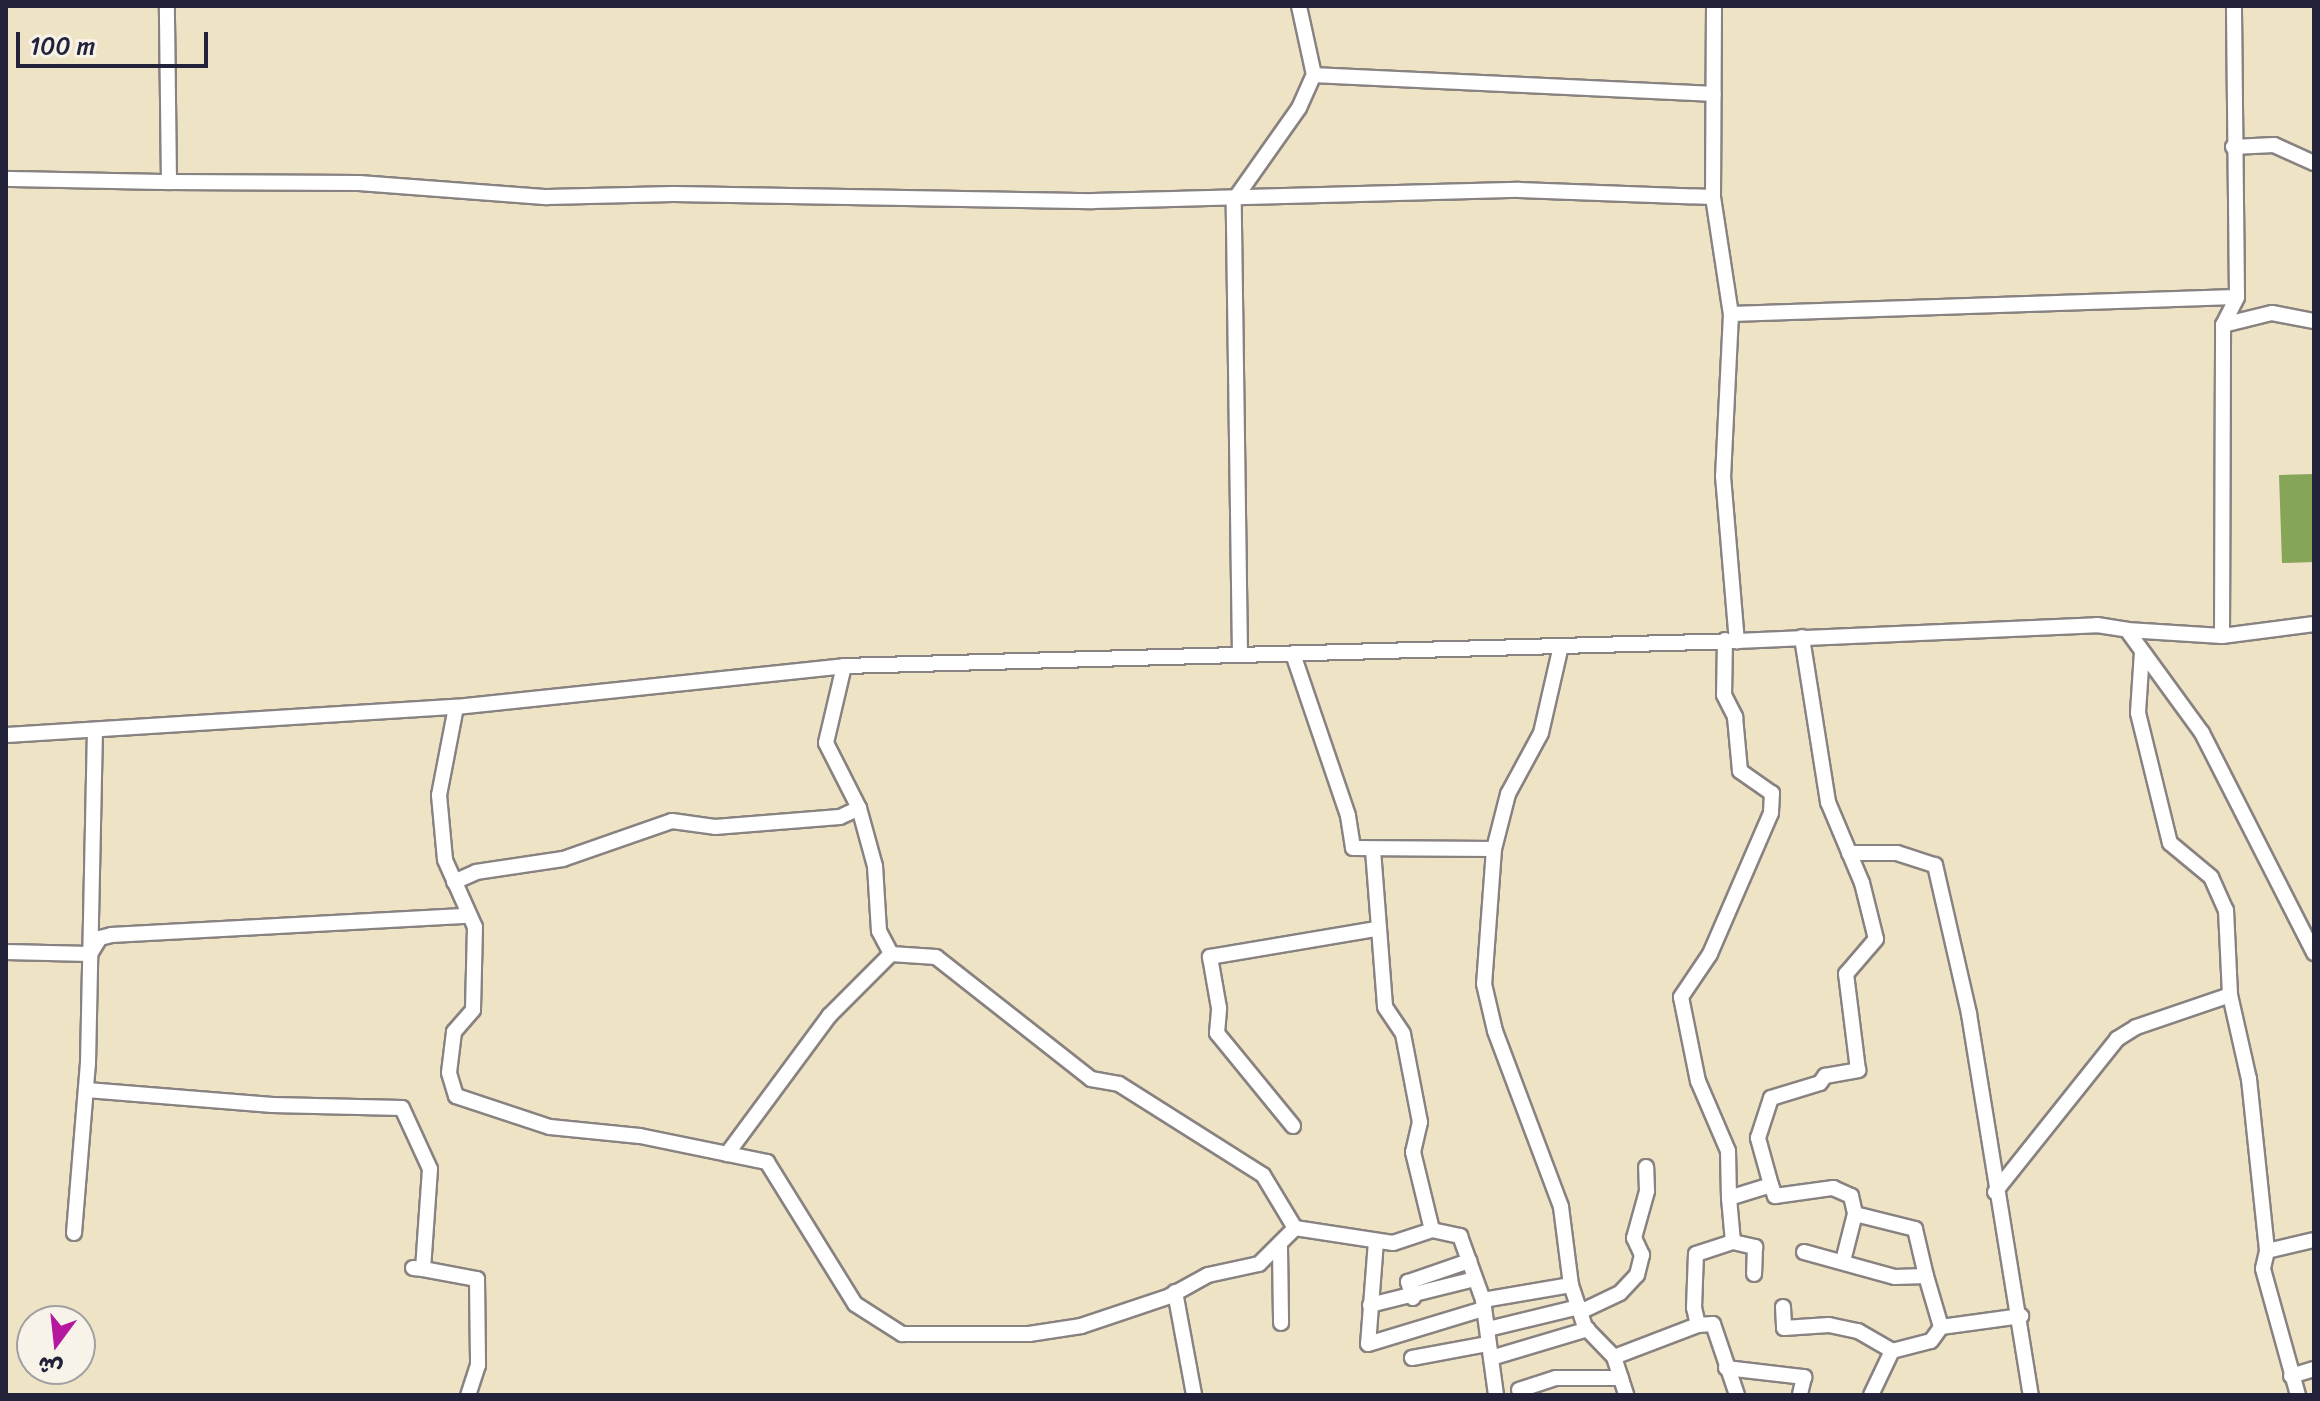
<!DOCTYPE html>
<html>
<head>
<meta charset="utf-8">
<style>
  body { margin:0 }
  #map { position:relative; width:2320px; height:1401px; overflow:hidden; background:#efe3c6; font-family:Sriracha,"Playpen Sans Arabic",sans-serif }
  div>[style] { position:absolute }
  .forest>* { inset:0; background:#86a559 }
  .roads { filter:drop-shadow(2px 0 #888280) drop-shadow(-2px 0 #888280) drop-shadow(0 2px #888280) drop-shadow(0 -2px #888280) }
  .minor>* { height:14px; margin:-7px; padding:0 7px; transform-origin:7px; border-radius:7px; background:#fff }
  span { translate:-50% -50%; white-space:nowrap; text-align:center; line-height:1.15; -webkit-text-stroke:7px #f7f3e8; paint-order:stroke }
  .frame { position:absolute; inset:0; border:8px solid #22223b; pointer-events:none }
  .north { position:absolute; left:16px; top:1305px; width:80px; height:80px; box-sizing:border-box; background:#f7f3e8; border:2px solid #a29fa3; border-radius:50%; rotate:195deg; font-size:22px; font-weight:700; line-height:32px; text-align:center; color:#22223b }
  .north::after { content:''; display:block; margin:auto; width:28px; height:36px; background:#b5179e; clip-path:polygon(50% 0,100% 100%,50% 72%,0 100%) }
  .scale { position:absolute; left:16px; top:32px; width:192px; height:36px; box-sizing:border-box; border:4px solid #22223b; border-top:0; padding-left:10px; font-size:24px; line-height:28px; white-space:nowrap; color:#22223b; -webkit-text-stroke:6px #f7f3e8; paint-order:stroke }
</style>
</head>
<body>
<div id="map">
  <div class="forest">
    <i style="clip-path:polygon(2314px 474px,2314px 562px,2282px 563px,2279px 475px)"></i>
  </div>
  <div class="roads">
    <div class="minor">
      <i style="left:1714px;top:6px;width:191px;rotate:90.3deg"></i>
      <i style="left:1713px;top:197px;width:118px;rotate:81.3deg"></i>
      <i style="left:1731px;top:314px;width:162px;rotate:92.8deg"></i>
      <i style="left:1723px;top:476px;width:166px;rotate:85.2deg"></i>
      <i style="left:1314px;top:75px;width:400px;rotate:2.7deg"></i>
      <i style="left:2233px;top:147px;width:41px;rotate:-2.8deg"></i>
      <i style="left:2274px;top:145px;width:44px;rotate:24.2deg"></i>
      <i style="left:6px;top:179px;width:163px;rotate:1.1deg"></i>
      <i style="left:169px;top:182px;width:176px;rotate:-90.7deg"></i>
      <i style="left:169px;top:182px;width:190px;rotate:0.3deg"></i>
      <i style="left:359px;top:183px;width:189px;rotate:4.3deg"></i>
      <i style="left:547px;top:197px;width:127px;rotate:-1.4deg"></i>
      <i style="left:674px;top:194px;width:419px;rotate:1deg"></i>
      <i style="left:1093px;top:201px;width:426px;rotate:-1.5deg"></i>
      <i style="left:1519px;top:190px;width:194px;rotate:2.1deg"></i>
      <i style="left:1731px;top:314px;width:506px;rotate:-1.92deg"></i>
      <i style="left:2223px;top:325px;width:50px;rotate:-13.8deg"></i>
      <i style="left:2272px;top:313px;width:43px;rotate:10.8deg"></i>
      <i style="left:2127px;top:630px;width:95px;rotate:3.6deg"></i>
      <i style="left:2222px;top:636px;width:93px;rotate:-7.4deg"></i>
      <i style="left:2222px;top:636px;width:311px;rotate:-89.8deg"></i>
      <i style="left:2223px;top:325px;width:31px;rotate:-63deg"></i>
      <i style="left:2237px;top:297px;width:291px;rotate:-90.6deg"></i>
      <i style="left:1725px;top:640px;width:55px;rotate:91deg"></i>
      <i style="left:1724px;top:695px;width:25px;rotate:63deg"></i>
      <i style="left:1735px;top:717px;width:54px;rotate:84.7deg"></i>
      <i style="left:1740px;top:771px;width:39px;rotate:35deg"></i>
      <i style="left:1772px;top:793px;width:20px;rotate:93deg"></i>
      <i style="left:1771px;top:813px;width:154px;rotate:113.4deg"></i>
      <i style="left:1710px;top:954px;width:52px;rotate:124deg"></i>
      <i style="left:1681px;top:997px;width:86px;rotate:78.6deg"></i>
      <i style="left:1698px;top:1081px;width:76px;rotate:66.8deg"></i>
      <i style="left:1728px;top:1151px;width:47px;rotate:88.8deg"></i>
      <i style="left:2142px;top:652px;width:61px;rotate:93.8deg"></i>
      <i style="left:2138px;top:713px;width:134px;rotate:76.2deg"></i>
      <i style="left:2170px;top:843px;width:53px;rotate:39.7deg"></i>
      <i style="left:2211px;top:877px;width:36px;rotate:66deg"></i>
      <i style="left:2226px;top:910px;width:85px;rotate:87.3deg"></i>
      <i style="left:2230px;top:995px;width:86px;rotate:77.3deg"></i>
      <i style="left:2249px;top:1079px;width:173px;rotate:84deg"></i>
      <i style="left:2267px;top:1251px;width:18px;rotate:103deg"></i>
      <i style="left:2263px;top:1269px;width:131px;rotate:74.5deg"></i>
      <i style="left:1293px;top:654px;width:171px;rotate:71.2deg"></i>
      <i style="left:1348px;top:816px;width:32px;rotate:81deg"></i>
      <i style="left:1353px;top:848px;width:141px;rotate:0.4deg"></i>
      <i style="left:1494px;top:849px;width:57px;rotate:-75.7deg"></i>
      <i style="left:1508px;top:794px;width:69px;rotate:-61.6deg"></i>
      <i style="left:1541px;top:733px;width:89px;rotate:-77.1deg"></i>
      <i style="left:1240px;top:655px;width:455px;rotate:-90.8deg"></i>
      <i style="left:1234px;top:200px;width:113px;rotate:-54.8deg"></i>
      <i style="left:1299px;top:108px;width:36px;rotate:-66deg"></i>
      <i style="left:1314px;top:75px;width:71px;rotate:-102.3deg"></i>
      <i style="left:844px;top:666px;width:79px;rotate:103.2deg"></i>
      <i style="left:826px;top:743px;width:73px;rotate:63.1deg"></i>
      <i style="left:859px;top:808px;width:60px;rotate:74.6deg"></i>
      <i style="left:875px;top:866px;width:65px;rotate:86.5deg"></i>
      <i style="left:879px;top:931px;width:26px;rotate:62deg"></i>
      <i style="left:456px;top:707px;width:90px;rotate:100.9deg"></i>
      <i style="left:439px;top:795px;width:65px;rotate:84.7deg"></i>
      <i style="left:445px;top:860px;width:73px;rotate:65.9deg"></i>
      <i style="left:475px;top:927px;width:83px;rotate:91.4deg"></i>
      <i style="left:473px;top:1010px;width:29px;rotate:131deg"></i>
      <i style="left:454px;top:1032px;width:41px;rotate:97deg"></i>
      <i style="left:449px;top:1073px;width:24px;rotate:73deg"></i>
      <i style="left:456px;top:1096px;width:99px;rotate:18.3deg"></i>
      <i style="left:550px;top:1127px;width:90px;rotate:5.7deg"></i>
      <i style="left:640px;top:1136px;width:130px;rotate:11.6deg"></i>
      <i style="left:767px;top:1162px;width:167px;rotate:58.2deg"></i>
      <i style="left:855px;top:1304px;width:56px;rotate:32.6deg"></i>
      <i style="left:902px;top:1334px;width:127px"></i>
      <i style="left:1029px;top:1334px;width:53px;rotate:-8.7deg"></i>
      <i style="left:1081px;top:1326px;width:94px;rotate:-18.6deg"></i>
      <i style="left:1170px;top:1296px;width:43px;rotate:-28.9deg"></i>
      <i style="left:1208px;top:1275px;width:52px;rotate:-12.2deg"></i>
      <i style="left:1259px;top:1264px;width:51px;rotate:-45deg"></i>
      <i style="left:1295px;top:1228px;width:99px;rotate:8.7deg"></i>
      <i style="left:1393px;top:1243px;width:41px;rotate:-18.4deg"></i>
      <i style="left:6px;top:735px;width:451px;rotate:-3.6deg"></i>
      <i style="left:456px;top:707px;width:390px;rotate:-6deg"></i>
      <i style="left:844px;top:666px;width:893px;rotate:-1.6deg"></i>
      <i style="left:1737px;top:641px;width:360px;rotate:-2.5deg"></i>
      <i style="left:2097px;top:625px;width:30px;rotate:9deg"></i>
      <i style="left:2127px;top:630px;width:127px;rotate:53.9deg"></i>
      <i style="left:2202px;top:733px;width:247px;rotate:63deg"></i>
      <i style="left:1494px;top:849px;width:135px;rotate:94.2deg"></i>
      <i style="left:1484px;top:984px;width:48px;rotate:76.8deg"></i>
      <i style="left:1495px;top:1031px;width:188px;rotate:69.4deg"></i>
      <i style="left:1561px;top:1207px;width:79px;rotate:82.7deg"></i>
      <i style="left:1571px;top:1285px;width:44px;rotate:71.6deg"></i>
      <i style="left:1585px;top:1327px;width:42px;rotate:46deg"></i>
      <i style="left:1614px;top:1357px;width:40px;rotate:72deg"></i>
      <i style="left:1373px;top:850px;width:157px;rotate:85.6deg"></i>
      <i style="left:1385px;top:1007px;width:32px;rotate:56deg"></i>
      <i style="left:1403px;top:1034px;width:90px;rotate:79.1deg"></i>
      <i style="left:1420px;top:1122px;width:31px;rotate:103deg"></i>
      <i style="left:1413px;top:1152px;width:80px;rotate:76.3deg"></i>
      <i style="left:1432px;top:1230px;width:29px;rotate:12deg"></i>
      <i style="left:1460px;top:1236px;width:68px;rotate:70.2deg"></i>
      <i style="left:1483px;top:1300px;width:96px;rotate:82.2deg"></i>
      <i style="left:1849px;top:853px;width:48px"></i>
      <i style="left:1897px;top:853px;width:40px;rotate:18deg"></i>
      <i style="left:1935px;top:865px;width:153px;rotate:77.1deg"></i>
      <i style="left:1969px;top:1014px;width:386px;rotate:80.8deg"></i>
      <i style="left:454px;top:882px;width:24px;rotate:-24deg"></i>
      <i style="left:476px;top:872px;width:88px;rotate:-8.5deg"></i>
      <i style="left:563px;top:859px;width:115px;rotate:-19.2deg"></i>
      <i style="left:672px;top:821px;width:43px;rotate:7.9deg"></i>
      <i style="left:715px;top:827px;width:125px;rotate:-4.6deg"></i>
      <i style="left:840px;top:817px;width:21px;rotate:-25deg"></i>
      <i style="left:6px;top:952px;width:84px;rotate:1.4deg"></i>
      <i style="left:90px;top:954px;width:19px;rotate:-58deg"></i>
      <i style="left:100px;top:938px;width:11px;rotate:-15deg"></i>
      <i style="left:111px;top:935px;width:357px;rotate:-3.1deg"></i>
      <i style="left:87px;top:1090px;width:186px;rotate:4.6deg"></i>
      <i style="left:272px;top:1105px;width:130px;rotate:1.3deg"></i>
      <i style="left:402px;top:1108px;width:67px;rotate:65.3deg"></i>
      <i style="left:430px;top:1169px;width:100px;rotate:94deg"></i>
      <i style="left:423px;top:1269px;width:10px;rotate:-174deg"></i>
      <i style="left:1293px;top:1126px;width:120px;rotate:-129.3deg"></i>
      <i style="left:1217px;top:1033px;width:25px;rotate:-85deg"></i>
      <i style="left:1219px;top:1008px;width:52px;rotate:-100deg"></i>
      <i style="left:1210px;top:957px;width:168px;rotate:-9.6deg"></i>
      <i style="left:727px;top:1154px;width:172px;rotate:-53.5deg"></i>
      <i style="left:829px;top:1016px;width:88px;rotate:-45deg"></i>
      <i style="left:891px;top:954px;width:45px;rotate:3.8deg"></i>
      <i style="left:936px;top:957px;width:197px;rotate:38.2deg"></i>
      <i style="left:1091px;top:1079px;width:28px;rotate:10deg"></i>
      <i style="left:1119px;top:1084px;width:170px;rotate:32.3deg"></i>
      <i style="left:1263px;top:1175px;width:62px;rotate:58.9deg"></i>
      <i style="left:1771px;top:1185px;width:12px;rotate:70deg"></i>
      <i style="left:1775px;top:1196px;width:59px;rotate:-7.9deg"></i>
      <i style="left:1833px;top:1188px;width:20px;rotate:24deg"></i>
      <i style="left:1851px;top:1196px;width:18px;rotate:77deg"></i>
      <i style="left:1995px;top:1192px;width:196px;rotate:-51.4deg"></i>
      <i style="left:2117px;top:1039px;width:22px;rotate:-32deg"></i>
      <i style="left:2136px;top:1027px;width:99px;rotate:-18.8deg"></i>
      <i style="left:74px;top:1233px;width:171px;rotate:-85.3deg"></i>
      <i style="left:88px;top:1063px;width:331px;rotate:-88.8deg"></i>
      <i style="left:1376px;top:1241px;width:103px;rotate:94.4deg"></i>
      <i style="left:1368px;top:1344px;width:120px;rotate:-16.9deg"></i>
      <i style="left:1733px;top:1242px;width:23px;rotate:13deg"></i>
      <i style="left:1755px;top:1247px;width:27px;rotate:92deg"></i>
      <i style="left:1280px;top:1247px;width:76px;rotate:89.2deg"></i>
      <i style="left:2267px;top:1251px;width:48px;rotate:-13.2deg"></i>
      <i style="left:1804px;top:1252px;width:94px;rotate:15.4deg"></i>
      <i style="left:1895px;top:1277px;width:31px;rotate:-2deg"></i>
      <i style="left:1926px;top:1276px;width:53px;rotate:73.6deg"></i>
      <i style="left:1941px;top:1327px;width:81px;rotate:-7.8deg"></i>
      <i style="left:1843px;top:1261px;width:49px;rotate:-75.7deg"></i>
      <i style="left:1855px;top:1214px;width:62px;rotate:14deg"></i>
      <i style="left:1915px;top:1229px;width:48px;rotate:76.8deg"></i>
      <i style="left:423px;top:1269px;width:55px;rotate:10.5deg"></i>
      <i style="left:477px;top:1279px;width:86px;rotate:89.3deg"></i>
      <i style="left:478px;top:1365px;width:32px;rotate:108deg"></i>
      <i style="left:1175px;top:1292px;width:105px;rotate:79.5deg"></i>
      <i style="left:1413px;top:1298px;width:17px;rotate:-107deg"></i>
      <i style="left:1408px;top:1282px;width:65px;rotate:-19deg"></i>
      <i style="left:1483px;top:1300px;width:89px;rotate:-9.7deg"></i>
      <i style="left:1370px;top:1305px;width:108px;rotate:-13.9deg"></i>
      <i style="left:1783px;top:1307px;width:21px;rotate:87deg"></i>
      <i style="left:1784px;top:1328px;width:45px;rotate:-3.8deg"></i>
      <i style="left:1829px;top:1325px;width:30px;rotate:12deg"></i>
      <i style="left:1858px;top:1331px;width:39px;rotate:30deg"></i>
      <i style="left:1892px;top:1351px;width:40px;rotate:-14.4deg"></i>
      <i style="left:1931px;top:1341px;width:17px;rotate:-54deg"></i>
      <i style="left:1580px;top:1312px;width:44px;rotate:-25.4deg"></i>
      <i style="left:1620px;top:1293px;width:25px;rotate:-47deg"></i>
      <i style="left:1637px;top:1275px;width:21px;rotate:-76deg"></i>
      <i style="left:1642px;top:1255px;width:19px;rotate:-115deg"></i>
      <i style="left:1634px;top:1238px;width:49px;rotate:-74.5deg"></i>
      <i style="left:1647px;top:1191px;width:24px;rotate:-92deg"></i>
      <i style="left:1698px;top:1325px;width:15px;rotate:-4deg"></i>
      <i style="left:1713px;top:1324px;width:75px;rotate:71.3deg"></i>
      <i style="left:1488px;top:1329px;width:94px;rotate:-13.6deg"></i>
      <i style="left:1614px;top:1357px;width:90px;rotate:-20.9deg"></i>
      <i style="left:1698px;top:1325px;width:17px;rotate:-103deg"></i>
      <i style="left:1694px;top:1308px;width:54px;rotate:-87.9deg"></i>
      <i style="left:1696px;top:1254px;width:39px;rotate:-18deg"></i>
      <i style="left:1733px;top:1242px;width:44px;rotate:-95.2deg"></i>
      <i style="left:1729px;top:1198px;width:44px;rotate:-17.2deg"></i>
      <i style="left:1771px;top:1185px;width:49px;rotate:-105.5deg"></i>
      <i style="left:1758px;top:1138px;width:42px;rotate:-72deg"></i>
      <i style="left:1771px;top:1098px;width:51px;rotate:-17deg"></i>
      <i style="left:1820px;top:1083px;width:9px;rotate:-54deg"></i>
      <i style="left:1825px;top:1076px;width:34px;rotate:-10deg"></i>
      <i style="left:1858px;top:1070px;width:97px;rotate:-97.1deg"></i>
      <i style="left:1846px;top:974px;width:46px;rotate:-49.4deg"></i>
      <i style="left:1876px;top:939px;width:58px;rotate:-104deg"></i>
      <i style="left:1862px;top:883px;width:88px;rotate:-112.8deg"></i>
      <i style="left:1828px;top:802px;width:167px;rotate:-99deg"></i>
      <i style="left:1412px;top:1358px;width:76px;rotate:-10.6deg"></i>
      <i style="left:1491px;top:1358px;width:101px;rotate:-16.6deg"></i>
      <i style="left:1726px;top:1368px;width:79px;rotate:6.6deg"></i>
      <i style="left:1804px;top:1377px;width:18px;rotate:103deg"></i>
      <i style="left:2291px;top:1376px;width:24px;rotate:-17deg"></i>
      <i style="left:1519px;top:1390px;width:39px;rotate:-18deg"></i>
      <i style="left:1556px;top:1378px;width:65px"></i>
      <i style="left:1871px;top:1395px;width:49px;rotate:-64.5deg"></i>
    </div>
  </div>
  <div class="frame"></div>
  <div class="north">ش</div>
  <div class="scale">100 m</div>
</div>
</body>
</html>
